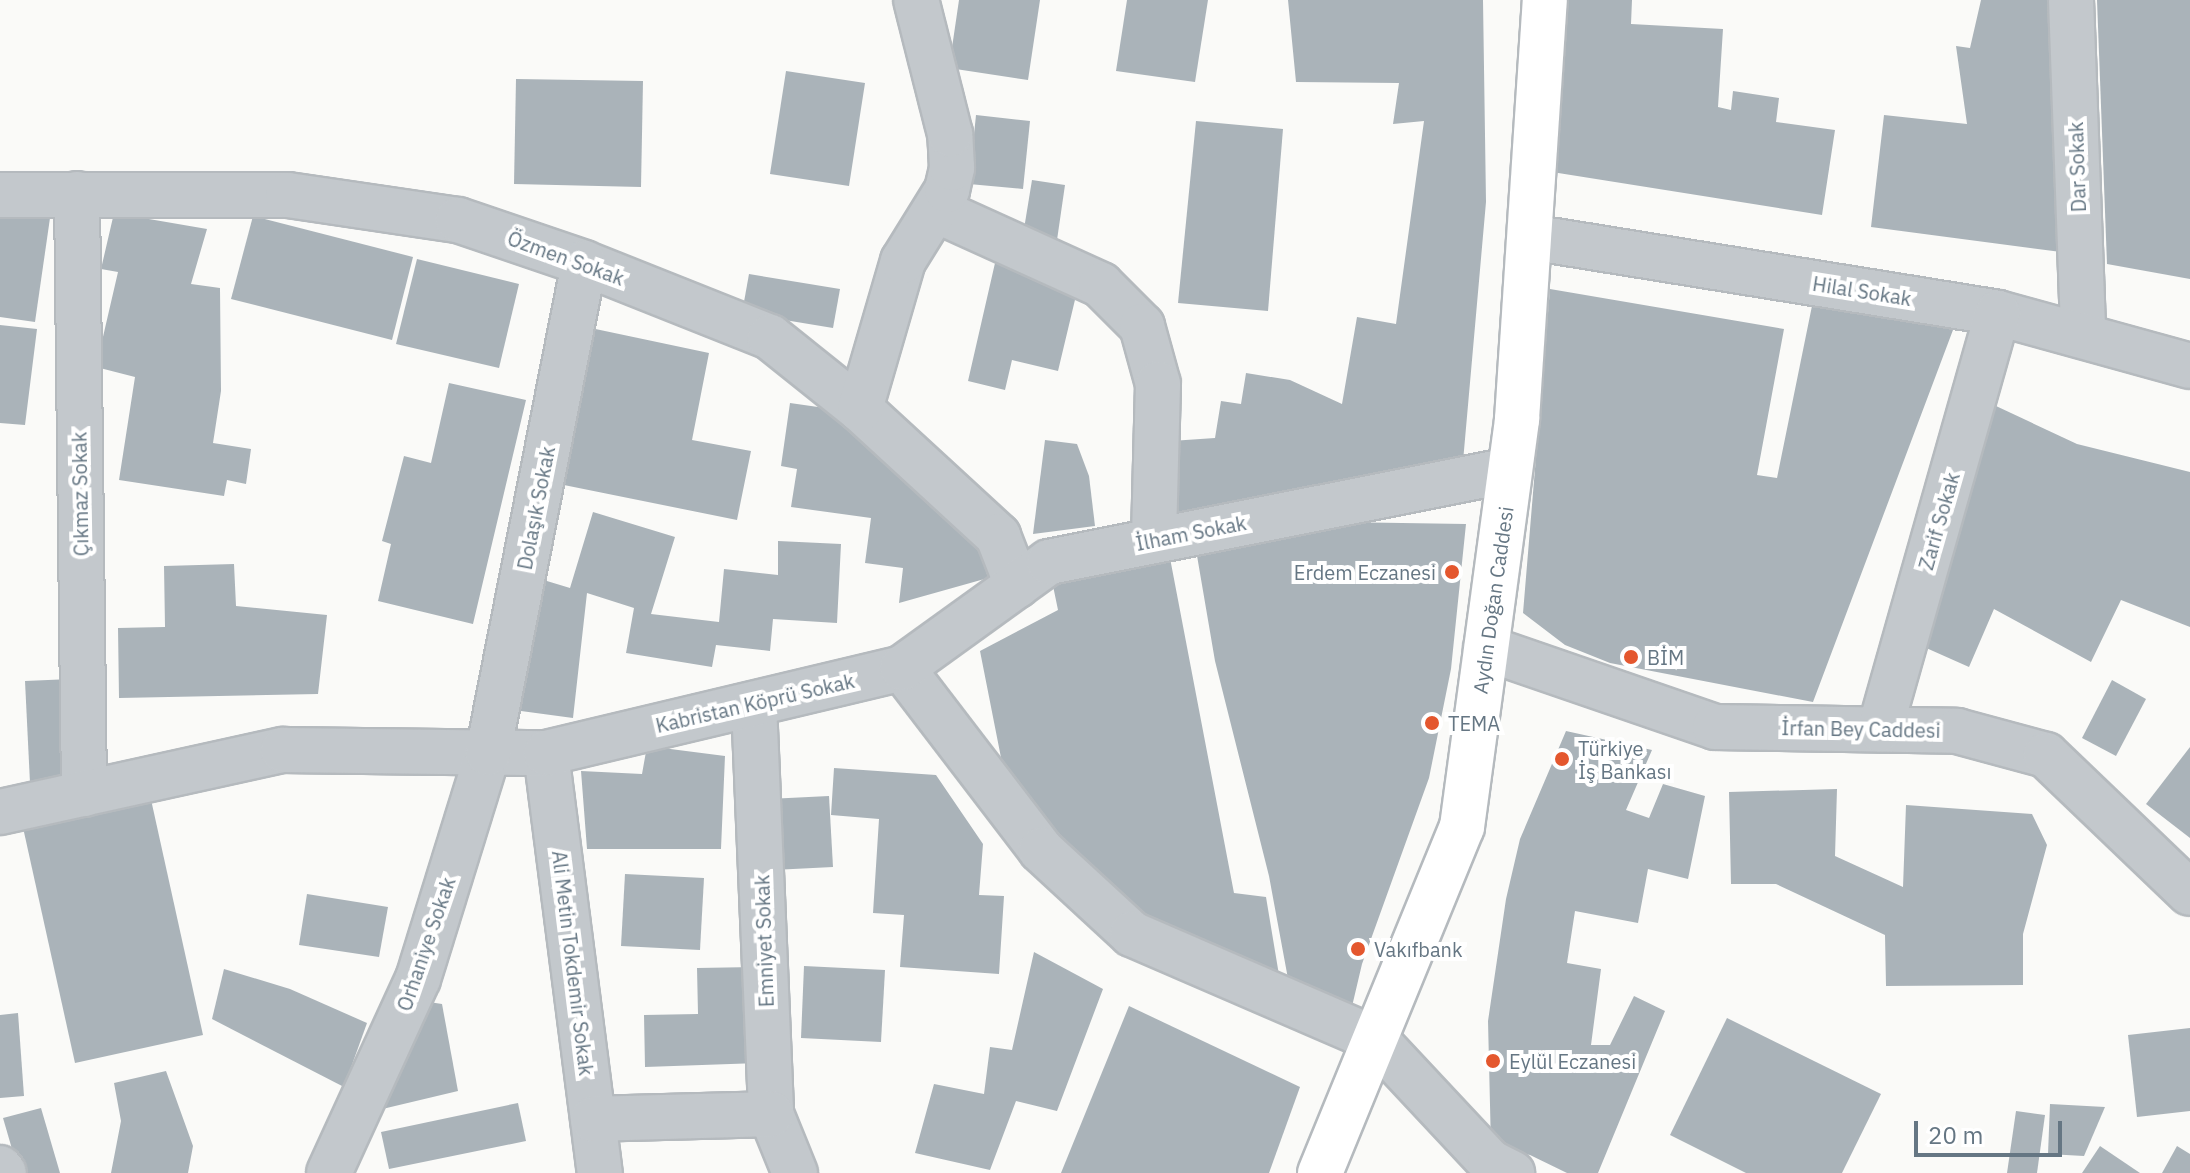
<!DOCTYPE html>
<html>
<head>
<meta charset="utf-8">
<style>
  body { margin:0 }
  #map { position:relative; width:2190px; height:1173px; overflow:hidden; background:#fafaf8; font-family:"IBM Plex Sans",sans-serif }
  div>[style] { position:absolute }
  .building>* { inset:0; background:#aab3b9 }
  .roads { filter:drop-shadow(2px 0 #b5babe) drop-shadow(-2px 0 #b5babe) drop-shadow(0 2px #b5babe) drop-shadow(0 -2px #b5babe) }
  .minor>* { height:44px; margin:-22px; padding:0 22px; transform-origin:22px; border-radius:22px; background:#c3c8cc }
  .major>* { height:44px; margin:-22px; padding:0 22px; transform-origin:22px; border-radius:22px; background:#fff }
  .dots>* { width:22px; height:22px; translate:-50% -50%; box-sizing:border-box; border:4px solid #fff; border-radius:50% }
  span { translate:-50% -50%; white-space:nowrap; text-align:center; line-height:1.15; -webkit-text-stroke:8px #fff; paint-order:stroke }
  .street-label { font-size:20px; color:#657683 }
  .poi-label { font-size:20px; color:#657683 }
  .right { translate:-100% -50%; text-align:right }
  .left { translate:0 -50%; text-align:left }
  .scale { position:absolute; left:1914px; top:1121px; width:148px; height:36px; box-sizing:border-box; border:4px solid #657683; border-top:0; padding-left:10px; font-size:24px; line-height:28px; white-space:nowrap; color:#657683; -webkit-text-stroke:6px #fff; paint-order:stroke }
</style>
</head>
<body>
<div id="map">
  <div class="building">
    <i style="clip-path:polygon(959px 0,1040px 0,1028px 80px,949px 68px)"></i>
    <i style="clip-path:polygon(1127px 0,1208px 0,1195px 82px,1116px 71px)"></i>
    <i style="clip-path:polygon(1288px 0,1483px 0,1486px 202px,1462px 473px,1169px 517px,1171px 441px,1215px 438px,1221px 401px,1241px 404px,1246px 373px,1290px 380px,1342px 404px,1357px 317px,1396px 324px,1424px 121px,1393px 124px,1399px 83px,1296px 82px)"></i>
    <i style="clip-path:polygon(1564px 0,1632px 0,1631px 24px,1723px 29px,1718px 107px,1731px 110px,1733px 91px,1779px 98px,1776px 122px,1835px 130px,1822px 215px,1552px 172px)"></i>
    <i style="clip-path:polygon(1981px 0,2057px 0,2061px 252px,1871px 227px,1884px 115px,1967px 124px,1956px 46px,1970px 48px)"></i>
    <i style="clip-path:polygon(2097px 0,2190px 0,2190px 279px,2107px 264px)"></i>
    <i style="clip-path:polygon(786px 71px,865px 83px,849px 186px,770px 174px)"></i>
    <i style="clip-path:polygon(516px 79px,643px 81px,641px 187px,514px 184px)"></i>
    <i style="clip-path:polygon(976px 115px,1030px 121px,1023px 189px,969px 184px)"></i>
    <i style="clip-path:polygon(1196px 121px,1283px 129px,1268px 311px,1178px 303px)"></i>
    <i style="clip-path:polygon(1032px 180px,1065px 185px,1057px 240px,1023px 235px)"></i>
    <i style="clip-path:polygon(0 211px,50px 218px,35px 322px,0 317px)"></i>
    <i style="clip-path:polygon(114px 213px,207px 229px,191px 284px,220px 288px,221px 391px,213px 443px,251px 449px,246px 484px,227px 480px,224px 496px,119px 480px,135px 377px,96px 367px,118px 272px,101px 269px)"></i>
    <i style="clip-path:polygon(253px 216px,413px 257px,392px 340px,231px 299px)"></i>
    <i style="clip-path:polygon(417px 259px,519px 284px,499px 368px,396px 344px)"></i>
    <i style="clip-path:polygon(995px 263px,1079px 283px,1058px 371px,1012px 360px,1005px 390px,968px 381px)"></i>
    <i style="clip-path:polygon(749px 274px,840px 289px,833px 328px,742px 313px)"></i>
    <i style="clip-path:polygon(1550px 289px,1784px 329px,1757px 475px,1777px 478px,1814px 296px,1956px 322px,1813px 702px,1610px 663px,1565px 645px,1523px 613px)"></i>
    <i style="clip-path:polygon(0 325px,37px 329px,25px 425px,0 423px)"></i>
    <i style="clip-path:polygon(586px 327px,709px 353px,692px 440px,751px 451px,737px 520px,554px 483px)"></i>
    <i style="clip-path:polygon(449px 383px,526px 400px,473px 624px,378px 601px,391px 544px,382px 541px,404px 456px,431px 463px)"></i>
    <i style="clip-path:polygon(790px 403px,846px 411px,973px 525px,988px 578px,899px 603px,903px 568px,865px 563px,871px 518px,791px 507px,797px 469px,781px 466px)"></i>
    <i style="clip-path:polygon(1996px 406px,2077px 444px,2190px 472px,2190px 627px,2121px 600px,2091px 662px,1994px 609px,1969px 667px,1915px 643px,1940px 586px)"></i>
    <i style="clip-path:polygon(1045px 440px,1077px 444px,1089px 476px,1095px 526px,1033px 534px)"></i>
    <i style="clip-path:polygon(593px 512px,675px 537px,651px 614px,719px 622px,724px 569px,778px 575px,778px 541px,841px 544px,837px 623px,773px 619px,770px 651px,716px 645px,712px 667px,626px 653px,634px 608px,587px 593px,573px 718px,506px 709px,537px 578px,570px 588px)"></i>
    <i style="clip-path:polygon(1338px 522px,1466px 524px,1451px 669px,1429px 778px,1362px 964px,1350px 1015px,1291px 995px,1269px 876px,1215px 661px,1195px 544px)"></i>
    <i style="clip-path:polygon(1170px 558px,1234px 893px,1266px 897px,1281px 987px,1154px 930px,1046px 835px,1006px 783px,980px 651px,1058px 610px,1052px 581px)"></i>
    <i style="clip-path:polygon(234px 564px,236px 606px,327px 615px,318px 694px,119px 698px,118px 628px,165px 627px,164px 566px)"></i>
    <i style="clip-path:polygon(71px 679px,76px 781px,30px 783px,25px 681px)"></i>
    <i style="clip-path:polygon(2112px 680px,2146px 699px,2116px 756px,2082px 738px)"></i>
    <i style="clip-path:polygon(1566px 731px,1652px 750px,1626px 810px,1649px 818px,1663px 784px,1705px 796px,1688px 879px,1648px 869px,1638px 923px,1575px 911px,1567px 963px,1601px 969px,1591px 1045px,1610px 1045px,1634px 996px,1665px 1011px,1598px 1173px,1567px 1173px,1530px 1155px,1491px 1147px,1488px 1021px,1506px 899px,1520px 839px)"></i>
    <i style="clip-path:polygon(647px 746px,725px 756px,721px 849px,587px 849px,581px 771px,642px 774px)"></i>
    <i style="clip-path:polygon(2190px 747px,2190px 838px,2146px 804px)"></i>
    <i style="clip-path:polygon(834px 768px,936px 775px,983px 844px,979px 895px,1004px 896px,999px 974px,900px 967px,904px 915px,873px 913px,879px 819px,831px 815px)"></i>
    <i style="clip-path:polygon(1837px 789px,1835px 856px,1903px 887px,1906px 805px,2032px 814px,2047px 845px,2023px 934px,2023px 985px,1886px 986px,1885px 935px,1776px 884px,1731px 884px,1729px 792px)"></i>
    <i style="clip-path:polygon(150px 795px,203px 1035px,75px 1063px,22px 823px)"></i>
    <i style="clip-path:polygon(829px 796px,833px 867px,773px 870px,768px 799px)"></i>
    <i style="clip-path:polygon(625px 874px,704px 878px,700px 950px,621px 946px)"></i>
    <i style="clip-path:polygon(307px 894px,388px 907px,379px 957px,299px 945px)"></i>
    <i style="clip-path:polygon(1034px 952px,1103px 989px,1057px 1111px,1016px 1101px,990px 1170px,915px 1153px,934px 1084px,984px 1094px,990px 1047px,1012px 1050px)"></i>
    <i style="clip-path:polygon(804px 966px,885px 970px,881px 1042px,801px 1038px)"></i>
    <i style="clip-path:polygon(755px 967px,759px 1063px,645px 1067px,644px 1015px,698px 1014px,697px 968px)"></i>
    <i style="clip-path:polygon(224px 969px,290px 989px,367px 1023px,344px 1087px,212px 1019px)"></i>
    <i style="clip-path:polygon(416px 1000px,442px 1004px,458px 1091px,374px 1111px)"></i>
    <i style="clip-path:polygon(1129px 1006px,1300px 1087px,1269px 1173px,1061px 1173px)"></i>
    <i style="clip-path:polygon(18px 1013px,24px 1096px,0 1098px,0 1015px)"></i>
    <i style="clip-path:polygon(1727px 1018px,1881px 1094px,1842px 1173px,1746px 1173px,1670px 1135px)"></i>
    <i style="clip-path:polygon(2190px 1028px,2190px 1111px,2137px 1117px,2128px 1035px)"></i>
    <i style="clip-path:polygon(166px 1071px,193px 1146px,188px 1173px,111px 1173px,121px 1121px,114px 1083px)"></i>
    <i style="clip-path:polygon(518px 1103px,526px 1141px,389px 1169px,381px 1132px)"></i>
    <i style="clip-path:polygon(2050px 1104px,2105px 1107px,2084px 1156px,2048px 1154px)"></i>
    <i style="clip-path:polygon(41px 1108px,60px 1173px,19px 1173px,3px 1118px)"></i>
    <i style="clip-path:polygon(2016px 1111px,2045px 1115px,2037px 1173px,2007px 1173px)"></i>
    <i style="clip-path:polygon(2100px 1146px,2140px 1173px,2082px 1173px)"></i>
    <i style="clip-path:polygon(2177px 1146px,2190px 1154px,2190px 1173px,2162px 1173px)"></i>
  </div>
  <div class="roads">
    <div class="minor">
      <i style="left:2071px;top:0;width:335px;rotate:87.9deg"></i>
      <i style="left:77px;top:194px;width:600px;rotate:89.33deg"></i>
      <i style="left:0;top:195px;width:288px"></i>
      <i style="left:288px;top:195px;width:172px;rotate:8.4deg"></i>
      <i style="left:458px;top:220px;width:133px;rotate:18.8deg"></i>
      <i style="left:584px;top:263px;width:200px;rotate:21.7deg"></i>
      <i style="left:770px;top:337px;width:115px;rotate:38.7deg"></i>
      <i style="left:860px;top:409px;width:188px;rotate:42.6deg"></i>
      <i style="left:998px;top:536px;width:53px;rotate:68.8deg"></i>
      <i style="left:936px;top:210px;width:181px;rotate:24.4deg"></i>
      <i style="left:1101px;top:285px;width:58px;rotate:45deg"></i>
      <i style="left:1142px;top:326px;width:60px;rotate:74.6deg"></i>
      <i style="left:1158px;top:384px;width:157px;rotate:91.5deg"></i>
      <i style="left:1530px;top:237px;width:474px;rotate:9.2deg"></i>
      <i style="left:1998px;top:313px;width:199px;rotate:15.4deg"></i>
      <i style="left:860px;top:409px;width:154px;rotate:-73.8deg"></i>
      <i style="left:903px;top:261px;width:84px;rotate:-58.2deg"></i>
      <i style="left:947px;top:190px;width:23px;rotate:-77deg"></i>
      <i style="left:952px;top:168px;width:34px;rotate:-93deg"></i>
      <i style="left:950px;top:134px;width:138px;rotate:-104.2deg"></i>
      <i style="left:1486px;top:648px;width:242px;rotate:19deg"></i>
      <i style="left:1715px;top:727px;width:242px;rotate:0.9deg"></i>
      <i style="left:1957px;top:731px;width:92px;rotate:15.1deg"></i>
      <i style="left:2046px;top:755px;width:199px;rotate:43.8deg"></i>
      <i style="left:902px;top:668px;width:229px;rotate:52.6deg"></i>
      <i style="left:1041px;top:850px;width:124px;rotate:42.7deg"></i>
      <i style="left:1132px;top:934px;width:265px;rotate:23.4deg"></i>
      <i style="left:1375px;top:1039px;width:168px;rotate:46.9deg"></i>
      <i style="left:1490px;top:1162px;width:25px;rotate:27deg"></i>
      <i style="left:754px;top:704px;width:410px;rotate:87.6deg"></i>
      <i style="left:771px;top:1114px;width:64px;rotate:67.9deg"></i>
      <i style="left:1880px;top:729px;width:432px;rotate:-74.2deg"></i>
      <i style="left:546px;top:753px;width:423px;rotate:82.7deg"></i>
      <i style="left:0;top:812px;width:290px;rotate:-12.4deg"></i>
      <i style="left:283px;top:750px;width:263px;rotate:0.7deg"></i>
      <i style="left:546px;top:753px;width:366px;rotate:-13.4deg"></i>
      <i style="left:902px;top:668px;width:181px;rotate:-35.8deg"></i>
      <i style="left:1049px;top:562px;width:470px;rotate:-11.3deg"></i>
      <i style="left:593px;top:1119px;width:178px;rotate:-1.6deg"></i>
      <i style="left:0;top:1168px;width:6px;rotate:51deg"></i>
      <i style="left:329px;top:1173px;width:213px;rotate:-65.4deg"></i>
      <i style="left:418px;top:979px;width:237px;rotate:-72.8deg"></i>
      <i style="left:488px;top:753px;width:499px;rotate:-78.9deg"></i>
    </div>
    <div class="major">
      <i style="left:1320px;top:1173px;width:374px;rotate:-67.7deg"></i>
      <i style="left:1462px;top:827px;width:412px;rotate:-82.3deg"></i>
      <i style="left:1517px;top:419px;width:420px;rotate:-86.2deg"></i>
    </div>
  </div>
  <div class="dots">
    <i style="left:1452px;top:572px;background:#e4572e"></i>
    <i style="left:1631px;top:657px;background:#e4572e"></i>
    <i style="left:1432px;top:723px;background:#e4572e"></i>
    <i style="left:1562px;top:759px;background:#e4572e"></i>
    <i style="left:1358px;top:949px;background:#e4572e"></i>
    <i style="left:1493px;top:1061px;background:#e4572e"></i>
  </div>
  <div class="street-label">
    <span style="left:2077px;top:167px;rotate:-92deg">Dar Sokak</span>
    <span style="left:566px;top:258px;rotate:20deg">Özmen Sokak</span>
    <span style="left:1862px;top:291px;rotate:9deg">Hilal Sokak</span>
    <span style="left:80px;top:494px;rotate:-91deg">Çıkmaz Sokak</span>
    <span style="left:536px;top:508px;rotate:-79deg">Dolaşık Sokak</span>
    <span style="left:1939px;top:521px;rotate:-74deg">Zarif Sokak</span>
    <span style="left:1191px;top:533px;rotate:-11deg">İlham Sokak</span>
    <span style="left:1493px;top:600px;rotate:-82deg">Aydın Doğan Caddesi</span>
    <span style="left:755px;top:703px;rotate:-13deg">Kabristan Köprü Sokak</span>
    <span style="left:1861px;top:729px;rotate:1deg">İrfan Bey Caddesi</span>
    <span style="left:764px;top:941px;rotate:-92deg">Emniyet Sokak</span>
    <span style="left:426px;top:944px;rotate:-71deg">Orhaniye Sokak</span>
    <span style="left:573px;top:963px;rotate:83deg">Ali Metin Tokdemir Sokak</span>
  </div>
  <div class="poi-label">
    <span class="right" style="left:1436px;top:572px">Erdem Eczanesi</span>
    <span class="left" style="left:1647px;top:657px">BİM</span>
    <span class="left" style="left:1448px;top:723px">TEMA</span>
    <span class="left" style="left:1578px;top:760px">Türkiye<br>İş Bankası</span>
    <span class="left" style="left:1374px;top:949px">Vakıfbank</span>
    <span class="left" style="left:1509px;top:1061px">Eylül Eczanesi</span>
  </div>
  <div class="scale">20 m</div>
</div>
</body>
</html>
